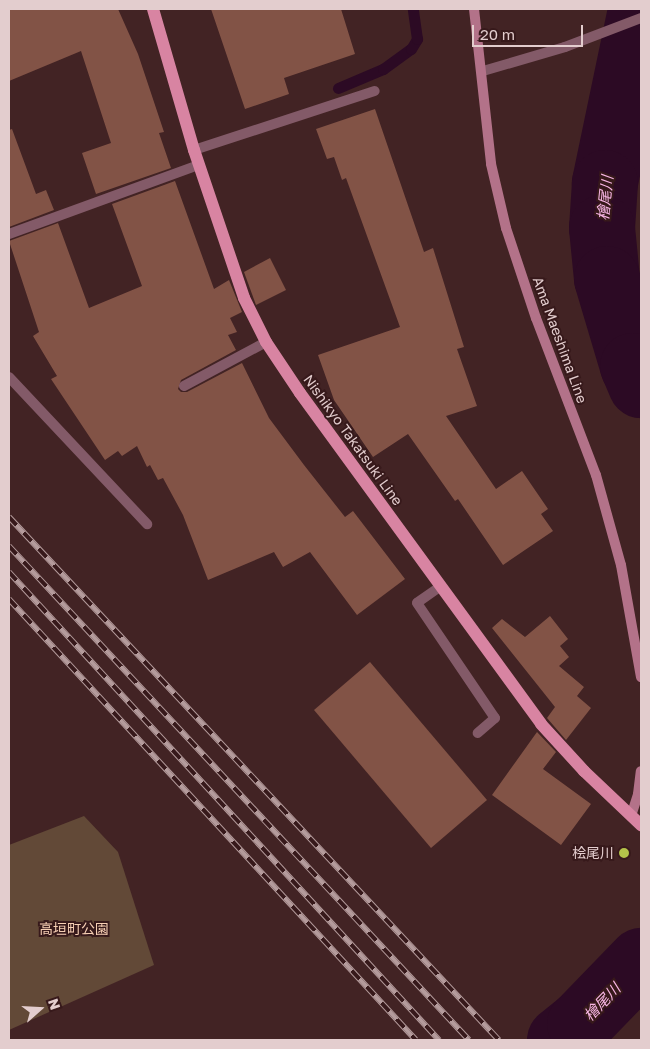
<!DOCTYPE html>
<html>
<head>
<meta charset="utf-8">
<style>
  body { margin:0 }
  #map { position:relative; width:650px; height:1049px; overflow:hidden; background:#422324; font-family:"Golos Text","Noto Sans JP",sans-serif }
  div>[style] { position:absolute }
  .green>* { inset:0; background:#624937 }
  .stream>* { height:11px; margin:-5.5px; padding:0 5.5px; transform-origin:5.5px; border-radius:5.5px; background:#2c0a24 }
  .river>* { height:66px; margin:-33px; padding:0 33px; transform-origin:33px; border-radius:33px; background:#2c0a24 }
  .building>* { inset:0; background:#825346 }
  .service>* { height:10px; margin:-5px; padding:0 5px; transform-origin:5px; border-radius:5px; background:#835a68 }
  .minor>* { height:10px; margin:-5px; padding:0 5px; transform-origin:5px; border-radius:5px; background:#835a68 }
  .secondary>* { height:10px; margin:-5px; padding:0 5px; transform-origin:5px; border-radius:5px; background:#b37289 }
  .primary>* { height:12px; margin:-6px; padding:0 6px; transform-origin:6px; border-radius:6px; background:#d884a2 }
  .rail>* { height:5.5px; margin-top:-2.75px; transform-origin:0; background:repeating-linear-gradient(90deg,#37191b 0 11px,#b49b9c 0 22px); box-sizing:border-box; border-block:1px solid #b49b9c }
  .dots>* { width:14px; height:14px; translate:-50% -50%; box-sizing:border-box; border:2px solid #37191b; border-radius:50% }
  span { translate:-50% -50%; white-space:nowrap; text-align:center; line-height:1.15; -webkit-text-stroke:4px #37191b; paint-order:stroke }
  .street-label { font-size:14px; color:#e3cdce }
  .poi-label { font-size:14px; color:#e3cdce }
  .right { translate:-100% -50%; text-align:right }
  .park-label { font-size:14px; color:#f7cfb4 }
  .water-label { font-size:15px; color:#f9b7e6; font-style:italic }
  .frame { position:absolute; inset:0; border:10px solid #e3cdce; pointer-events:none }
  .north { position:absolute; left:15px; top:984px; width:50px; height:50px; -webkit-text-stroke:4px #37191b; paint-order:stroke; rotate:71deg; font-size:14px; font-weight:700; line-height:20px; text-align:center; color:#e3cdce }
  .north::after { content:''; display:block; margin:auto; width:18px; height:22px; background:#e3cdce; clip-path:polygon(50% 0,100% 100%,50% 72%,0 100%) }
  .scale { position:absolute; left:472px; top:25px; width:111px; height:22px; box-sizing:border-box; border:2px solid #e3cdce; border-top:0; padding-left:6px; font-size:15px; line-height:18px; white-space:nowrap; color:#e3cdce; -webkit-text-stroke:4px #37191b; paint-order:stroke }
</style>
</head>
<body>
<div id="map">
  <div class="green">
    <i style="clip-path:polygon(84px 816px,118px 852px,154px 965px,9px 1030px,9px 845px)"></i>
  </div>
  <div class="stream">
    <i style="left:338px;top:88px;width:49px;rotate:-22.9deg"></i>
    <i style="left:383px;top:69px;width:34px;rotate:-36deg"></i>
    <i style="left:411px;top:49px;width:12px;rotate:-59deg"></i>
    <i style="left:417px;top:39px;width:30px;rotate:-98deg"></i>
  </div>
  <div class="river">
    <i style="left:641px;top:10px;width:177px;rotate:101.8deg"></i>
    <i style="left:605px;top:183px;width:45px;rotate:93.8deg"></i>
    <i style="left:602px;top:228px;width:51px;rotate:84.4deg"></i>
    <i style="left:607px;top:279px;width:91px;rotate:73.4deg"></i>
    <i style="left:633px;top:366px;width:21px;rotate:67deg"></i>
    <i style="left:560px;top:1040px;width:26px;rotate:-39deg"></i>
    <i style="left:580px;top:1024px;width:88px;rotate:-45.9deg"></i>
  </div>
  <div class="building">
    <i style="clip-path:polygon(9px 9px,118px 9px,138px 54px,164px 132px,159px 133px,171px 168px,96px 194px,82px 153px,111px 143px,81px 51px,9px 81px)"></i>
    <i style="clip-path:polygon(211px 9px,341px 9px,355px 54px,284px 78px,289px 94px,245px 109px)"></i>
    <i style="clip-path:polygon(375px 109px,424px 252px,433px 248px,464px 347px,457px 349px,477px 406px,446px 416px,496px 489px,522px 471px,548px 509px,541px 514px,553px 531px,503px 565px,458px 499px,455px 501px,408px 434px,373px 457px,334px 400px,318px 355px,400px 327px,346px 178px,342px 180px,334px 157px,327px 159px,316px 129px)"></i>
    <i style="clip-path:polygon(12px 129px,36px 194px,46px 190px,54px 210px,9px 227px,9px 130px)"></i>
    <i style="clip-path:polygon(175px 181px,214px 289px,229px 280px,242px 312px,230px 318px,237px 332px,228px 335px,236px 350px,181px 380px,178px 389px,181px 392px,187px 392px,242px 363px,269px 418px,304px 465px,345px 517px,353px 511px,405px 579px,357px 615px,310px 552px,283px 567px,274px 552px,208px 580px,183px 515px,163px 478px,158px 480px,150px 465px,147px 467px,137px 446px,122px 456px,118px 451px,105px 460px,51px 379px,57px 376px,33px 336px,39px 332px,9px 241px,58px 223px,89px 308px,142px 286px,112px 204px)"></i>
    <i style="clip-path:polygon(270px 258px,286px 290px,256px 305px,244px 272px)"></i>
    <i style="clip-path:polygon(550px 616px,568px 639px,560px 646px,569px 657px,559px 666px,584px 687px,577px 696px,591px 708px,566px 740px,547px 718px,555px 707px,492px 628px,502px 619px,525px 637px)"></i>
    <i style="clip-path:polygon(370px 662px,487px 800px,431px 848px,314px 710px)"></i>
    <i style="clip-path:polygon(537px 732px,556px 752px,543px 769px,591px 804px,561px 845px,492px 795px)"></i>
  </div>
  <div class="service">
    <i style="left:441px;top:586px;width:29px;rotate:145deg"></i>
    <i style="left:417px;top:603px;width:139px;rotate:55.9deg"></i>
    <i style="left:495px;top:718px;width:23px;rotate:139deg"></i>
  </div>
  <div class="minor">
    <i style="left:483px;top:71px;width:85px;rotate:-16.3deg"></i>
    <i style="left:565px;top:47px;width:81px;rotate:-20.9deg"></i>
    <i style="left:194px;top:150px;width:190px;rotate:-18.1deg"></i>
    <i style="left:9px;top:234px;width:202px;rotate:-20deg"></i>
    <i style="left:9px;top:377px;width:202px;rotate:46.8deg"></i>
    <i style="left:184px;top:386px;width:93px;rotate:-28.2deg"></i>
  </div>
  <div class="secondary">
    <i style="left:474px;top:9px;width:156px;rotate:83.7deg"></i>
    <i style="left:491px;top:164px;width:66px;rotate:76.8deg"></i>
    <i style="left:506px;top:228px;width:95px;rotate:71.6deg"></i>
    <i style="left:536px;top:318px;width:168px;rotate:69.1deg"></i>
    <i style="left:596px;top:475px;width:93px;rotate:74.5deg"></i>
    <i style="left:621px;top:565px;width:114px;rotate:79.9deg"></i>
    <i style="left:631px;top:816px;width:23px;rotate:-72deg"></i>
    <i style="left:638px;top:794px;width:23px;rotate:-83deg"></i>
  </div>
  <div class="primary">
    <i style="left:153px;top:9px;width:147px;rotate:73.8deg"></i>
    <i style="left:194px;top:150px;width:156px;rotate:71.3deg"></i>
    <i style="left:244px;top:298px;width:49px;rotate:63.4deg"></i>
    <i style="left:266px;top:342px;width:61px;rotate:56.3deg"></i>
    <i style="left:300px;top:393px;width:409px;rotate:53.9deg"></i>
    <i style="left:541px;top:724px;width:64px;rotate:47.5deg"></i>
    <i style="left:584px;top:771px;width:79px;rotate:43.5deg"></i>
  </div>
  <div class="rail">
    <i style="left:9px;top:517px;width:717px;rotate:46.87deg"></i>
    <i style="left:9px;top:546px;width:675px;rotate:47.04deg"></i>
    <i style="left:9px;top:572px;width:636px;rotate:47.42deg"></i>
    <i style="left:9px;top:599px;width:600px;rotate:47.3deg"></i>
  </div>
  <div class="dots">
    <i style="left:624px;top:853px;background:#b4c24a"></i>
  </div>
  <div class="street-label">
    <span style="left:560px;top:340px;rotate:70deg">Ama Maeshima Line</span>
    <span style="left:353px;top:440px;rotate:54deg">Nishikyo Takatsuki Line</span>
  </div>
  <div class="poi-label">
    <span class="right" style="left:614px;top:853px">桧尾川</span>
  </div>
  <div class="park-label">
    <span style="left:74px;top:929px">高垣町公園</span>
  </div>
  <div class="water-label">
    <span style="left:605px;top:198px;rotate:-84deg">檜尾川</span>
    <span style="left:602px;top:1002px;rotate:-46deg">檜尾川</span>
  </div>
  <div class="frame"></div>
  <div class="north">N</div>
  <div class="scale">20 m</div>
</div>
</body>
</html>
